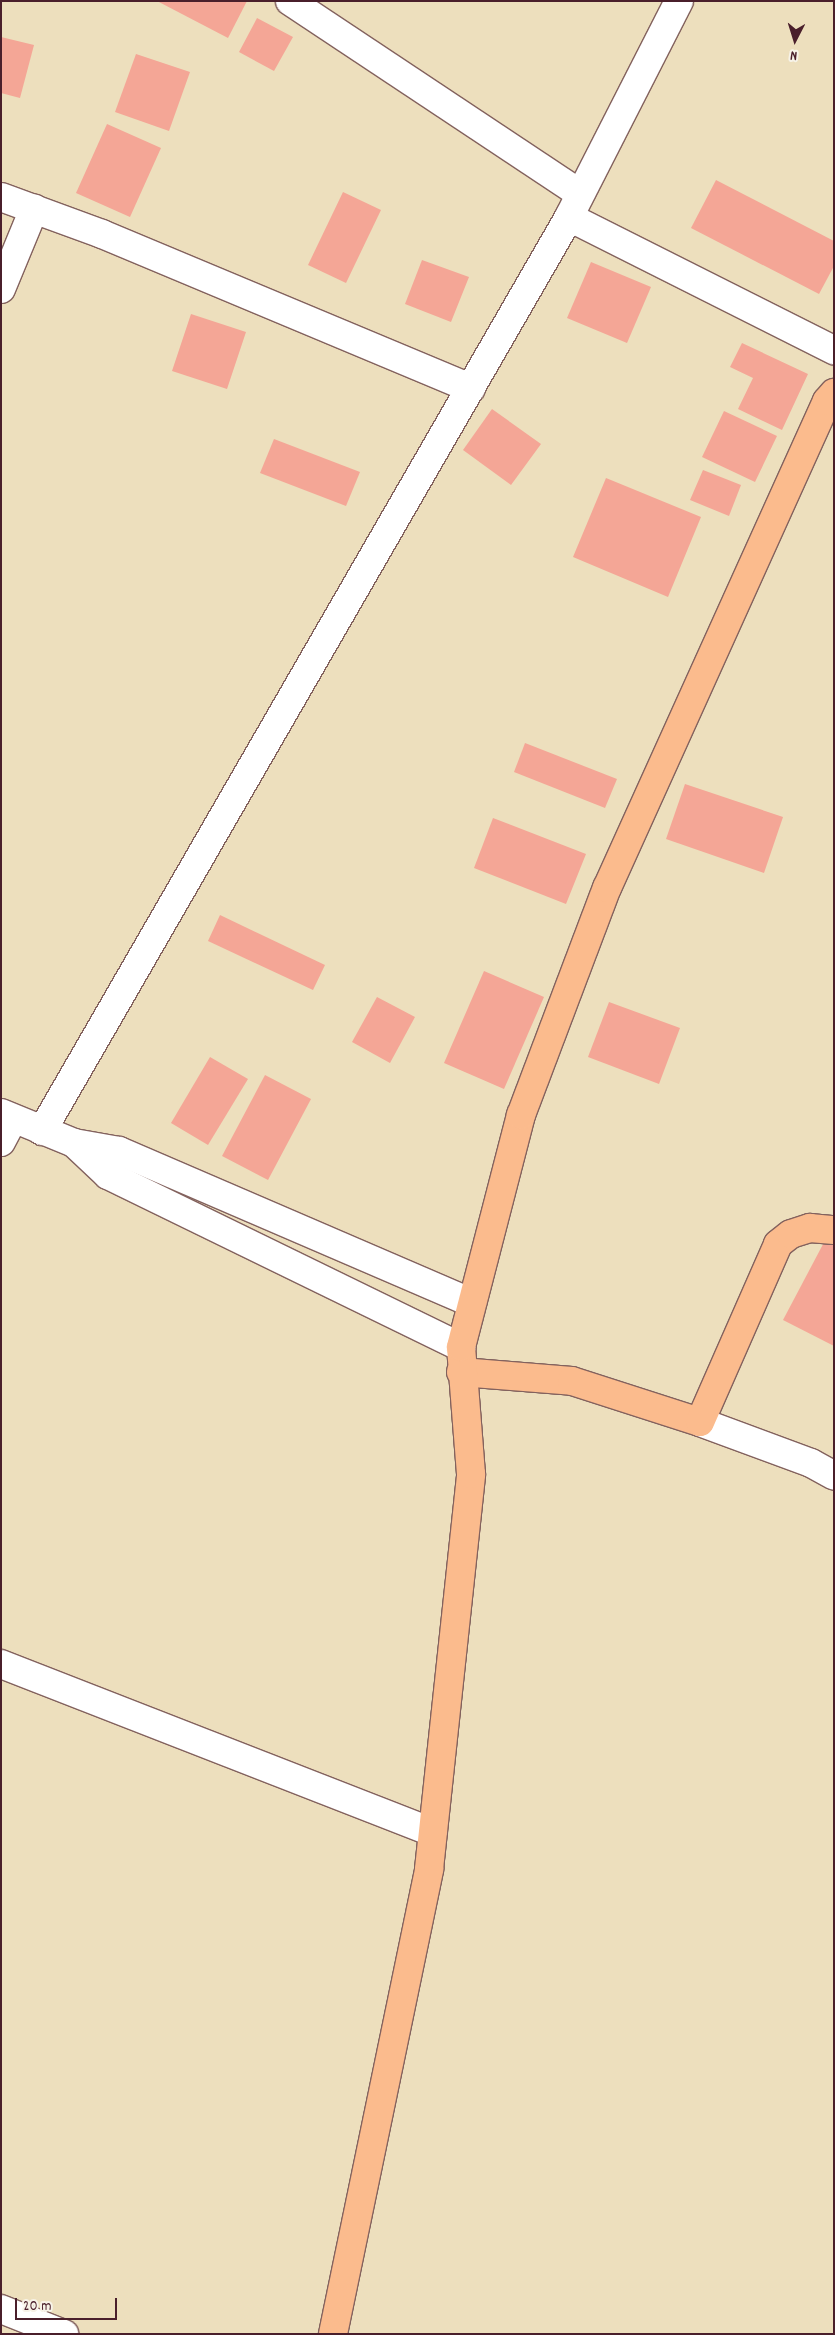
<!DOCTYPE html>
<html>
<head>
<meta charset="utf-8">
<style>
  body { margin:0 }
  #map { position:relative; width:835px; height:2335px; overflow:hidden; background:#eddfbd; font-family:Dekko,sans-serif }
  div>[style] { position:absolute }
  .building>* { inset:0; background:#f4a696 }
  .roads { filter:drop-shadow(1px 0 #83625e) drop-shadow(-1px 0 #83625e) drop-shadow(0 1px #83625e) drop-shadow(0 -1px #83625e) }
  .minor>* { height:28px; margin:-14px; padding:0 14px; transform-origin:14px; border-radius:14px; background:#fff }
  .major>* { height:28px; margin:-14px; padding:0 14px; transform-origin:14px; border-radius:14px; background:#fbbb8d }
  span { translate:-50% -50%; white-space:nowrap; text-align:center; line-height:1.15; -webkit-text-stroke:5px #f7f3e8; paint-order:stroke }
  .frame { position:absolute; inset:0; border:2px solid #4a1f2b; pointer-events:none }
  .north { position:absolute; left:770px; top:15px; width:50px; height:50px; -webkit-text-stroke:4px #f7f3e8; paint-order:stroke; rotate:185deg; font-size:14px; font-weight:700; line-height:20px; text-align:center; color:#4a1f2b }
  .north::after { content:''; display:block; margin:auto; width:18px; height:22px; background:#4a1f2b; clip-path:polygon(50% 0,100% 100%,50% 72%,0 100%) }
  .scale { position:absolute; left:15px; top:2298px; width:102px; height:22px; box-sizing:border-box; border:2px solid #4a1f2b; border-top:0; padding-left:6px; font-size:15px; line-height:18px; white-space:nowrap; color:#4a1f2b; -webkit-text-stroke:4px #f7f3e8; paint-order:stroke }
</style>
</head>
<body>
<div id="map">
  <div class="building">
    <i style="clip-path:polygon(157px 1px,247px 1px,228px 38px)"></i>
    <i style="clip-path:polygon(257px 18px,293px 37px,274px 71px,239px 52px)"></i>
    <i style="clip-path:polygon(1px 37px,34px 45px,20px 98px,1px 93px)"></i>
    <i style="clip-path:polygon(136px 54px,190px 72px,169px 131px,115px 112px)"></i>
    <i style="clip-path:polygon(107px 124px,161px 148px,130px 217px,76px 193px)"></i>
    <i style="clip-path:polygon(716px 180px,834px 241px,834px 266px,819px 294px,691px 228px)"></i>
    <i style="clip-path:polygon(343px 192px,381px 210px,346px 283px,308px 265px)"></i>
    <i style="clip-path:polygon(422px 260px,469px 277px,451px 322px,405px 304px)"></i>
    <i style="clip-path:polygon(591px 262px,651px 287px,627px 343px,567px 318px)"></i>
    <i style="clip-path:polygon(191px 314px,246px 332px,227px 389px,172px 371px)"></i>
    <i style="clip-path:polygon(742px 343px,808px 374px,782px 430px,738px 409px,753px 378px,730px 367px)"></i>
    <i style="clip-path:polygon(492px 409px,541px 444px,511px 485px,463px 450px)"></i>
    <i style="clip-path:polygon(724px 411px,777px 436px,755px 482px,702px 457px)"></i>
    <i style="clip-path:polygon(274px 439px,360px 472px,346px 506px,260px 473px)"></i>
    <i style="clip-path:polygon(703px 470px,741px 485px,729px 516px,690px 500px)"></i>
    <i style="clip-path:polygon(606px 478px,701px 517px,668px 597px,573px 557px)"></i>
    <i style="clip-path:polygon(525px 743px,617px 779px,605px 808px,514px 772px)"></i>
    <i style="clip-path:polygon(685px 784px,783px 817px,764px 873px,666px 839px)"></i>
    <i style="clip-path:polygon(493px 818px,586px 854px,566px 904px,474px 868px)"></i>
    <i style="clip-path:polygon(220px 915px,325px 965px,313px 990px,208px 941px)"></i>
    <i style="clip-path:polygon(484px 971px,544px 997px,504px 1089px,444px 1063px)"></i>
    <i style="clip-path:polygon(377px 997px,415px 1017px,390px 1063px,352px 1042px)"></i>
    <i style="clip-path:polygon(609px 1002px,680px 1028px,659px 1084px,588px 1057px)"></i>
    <i style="clip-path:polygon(210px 1057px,248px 1079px,208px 1145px,171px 1123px)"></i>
    <i style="clip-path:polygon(265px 1075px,311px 1099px,268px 1180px,222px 1156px)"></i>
    <i style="clip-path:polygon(830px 1231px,834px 1233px,834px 1346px,783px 1320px)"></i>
  </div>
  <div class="roads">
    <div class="minor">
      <i style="left:290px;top:1px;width:348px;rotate:33.6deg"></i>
      <i style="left:1px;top:197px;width:108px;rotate:20.1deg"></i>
      <i style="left:102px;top:234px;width:400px;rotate:22.7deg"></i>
      <i style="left:569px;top:217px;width:297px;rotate:26.7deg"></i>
      <i style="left:1px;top:289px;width:87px;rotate:-67.6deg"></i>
      <i style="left:1px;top:1113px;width:79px;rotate:22.3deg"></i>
      <i style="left:74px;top:1143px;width:46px;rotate:10.1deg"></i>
      <i style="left:119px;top:1151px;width:384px;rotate:23.3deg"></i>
      <i style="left:42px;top:1131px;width:1055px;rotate:-60.03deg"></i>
      <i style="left:569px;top:217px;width:242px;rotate:-63deg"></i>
      <i style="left:1px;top:1142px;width:26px;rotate:-62deg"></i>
      <i style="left:74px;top:1143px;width:47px;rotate:43.3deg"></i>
      <i style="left:108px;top:1175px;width:393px;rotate:26deg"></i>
      <i style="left:700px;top:1422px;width:118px;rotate:20.3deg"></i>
      <i style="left:811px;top:1463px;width:26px;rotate:29deg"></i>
      <i style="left:1px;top:1664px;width:463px;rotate:21.3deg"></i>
      <i style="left:1px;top:2309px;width:68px;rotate:21.6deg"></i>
    </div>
    <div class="major">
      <i style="left:461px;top:1372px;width:111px;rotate:4.6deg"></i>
      <i style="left:572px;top:1381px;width:134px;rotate:17.8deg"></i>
      <i style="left:700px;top:1422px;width:194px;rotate:-66.3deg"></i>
      <i style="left:778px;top:1244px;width:16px;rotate:-38deg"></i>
      <i style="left:791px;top:1234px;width:20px;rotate:-18deg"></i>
      <i style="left:810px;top:1228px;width:24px;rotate:5deg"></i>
      <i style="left:333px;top:2334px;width:475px;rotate:-78.3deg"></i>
      <i style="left:429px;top:1869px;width:397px;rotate:-83.9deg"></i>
      <i style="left:471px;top:1474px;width:127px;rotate:-94.5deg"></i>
      <i style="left:461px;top:1347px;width:240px;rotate:-75.5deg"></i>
      <i style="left:521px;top:1115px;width:243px;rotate:-69.3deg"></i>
      <i style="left:607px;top:888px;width:534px;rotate:-65.69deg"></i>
      <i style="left:827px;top:401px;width:11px;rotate:-49deg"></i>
    </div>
  </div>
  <div class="frame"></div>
  <div class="north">N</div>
  <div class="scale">20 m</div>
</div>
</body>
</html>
